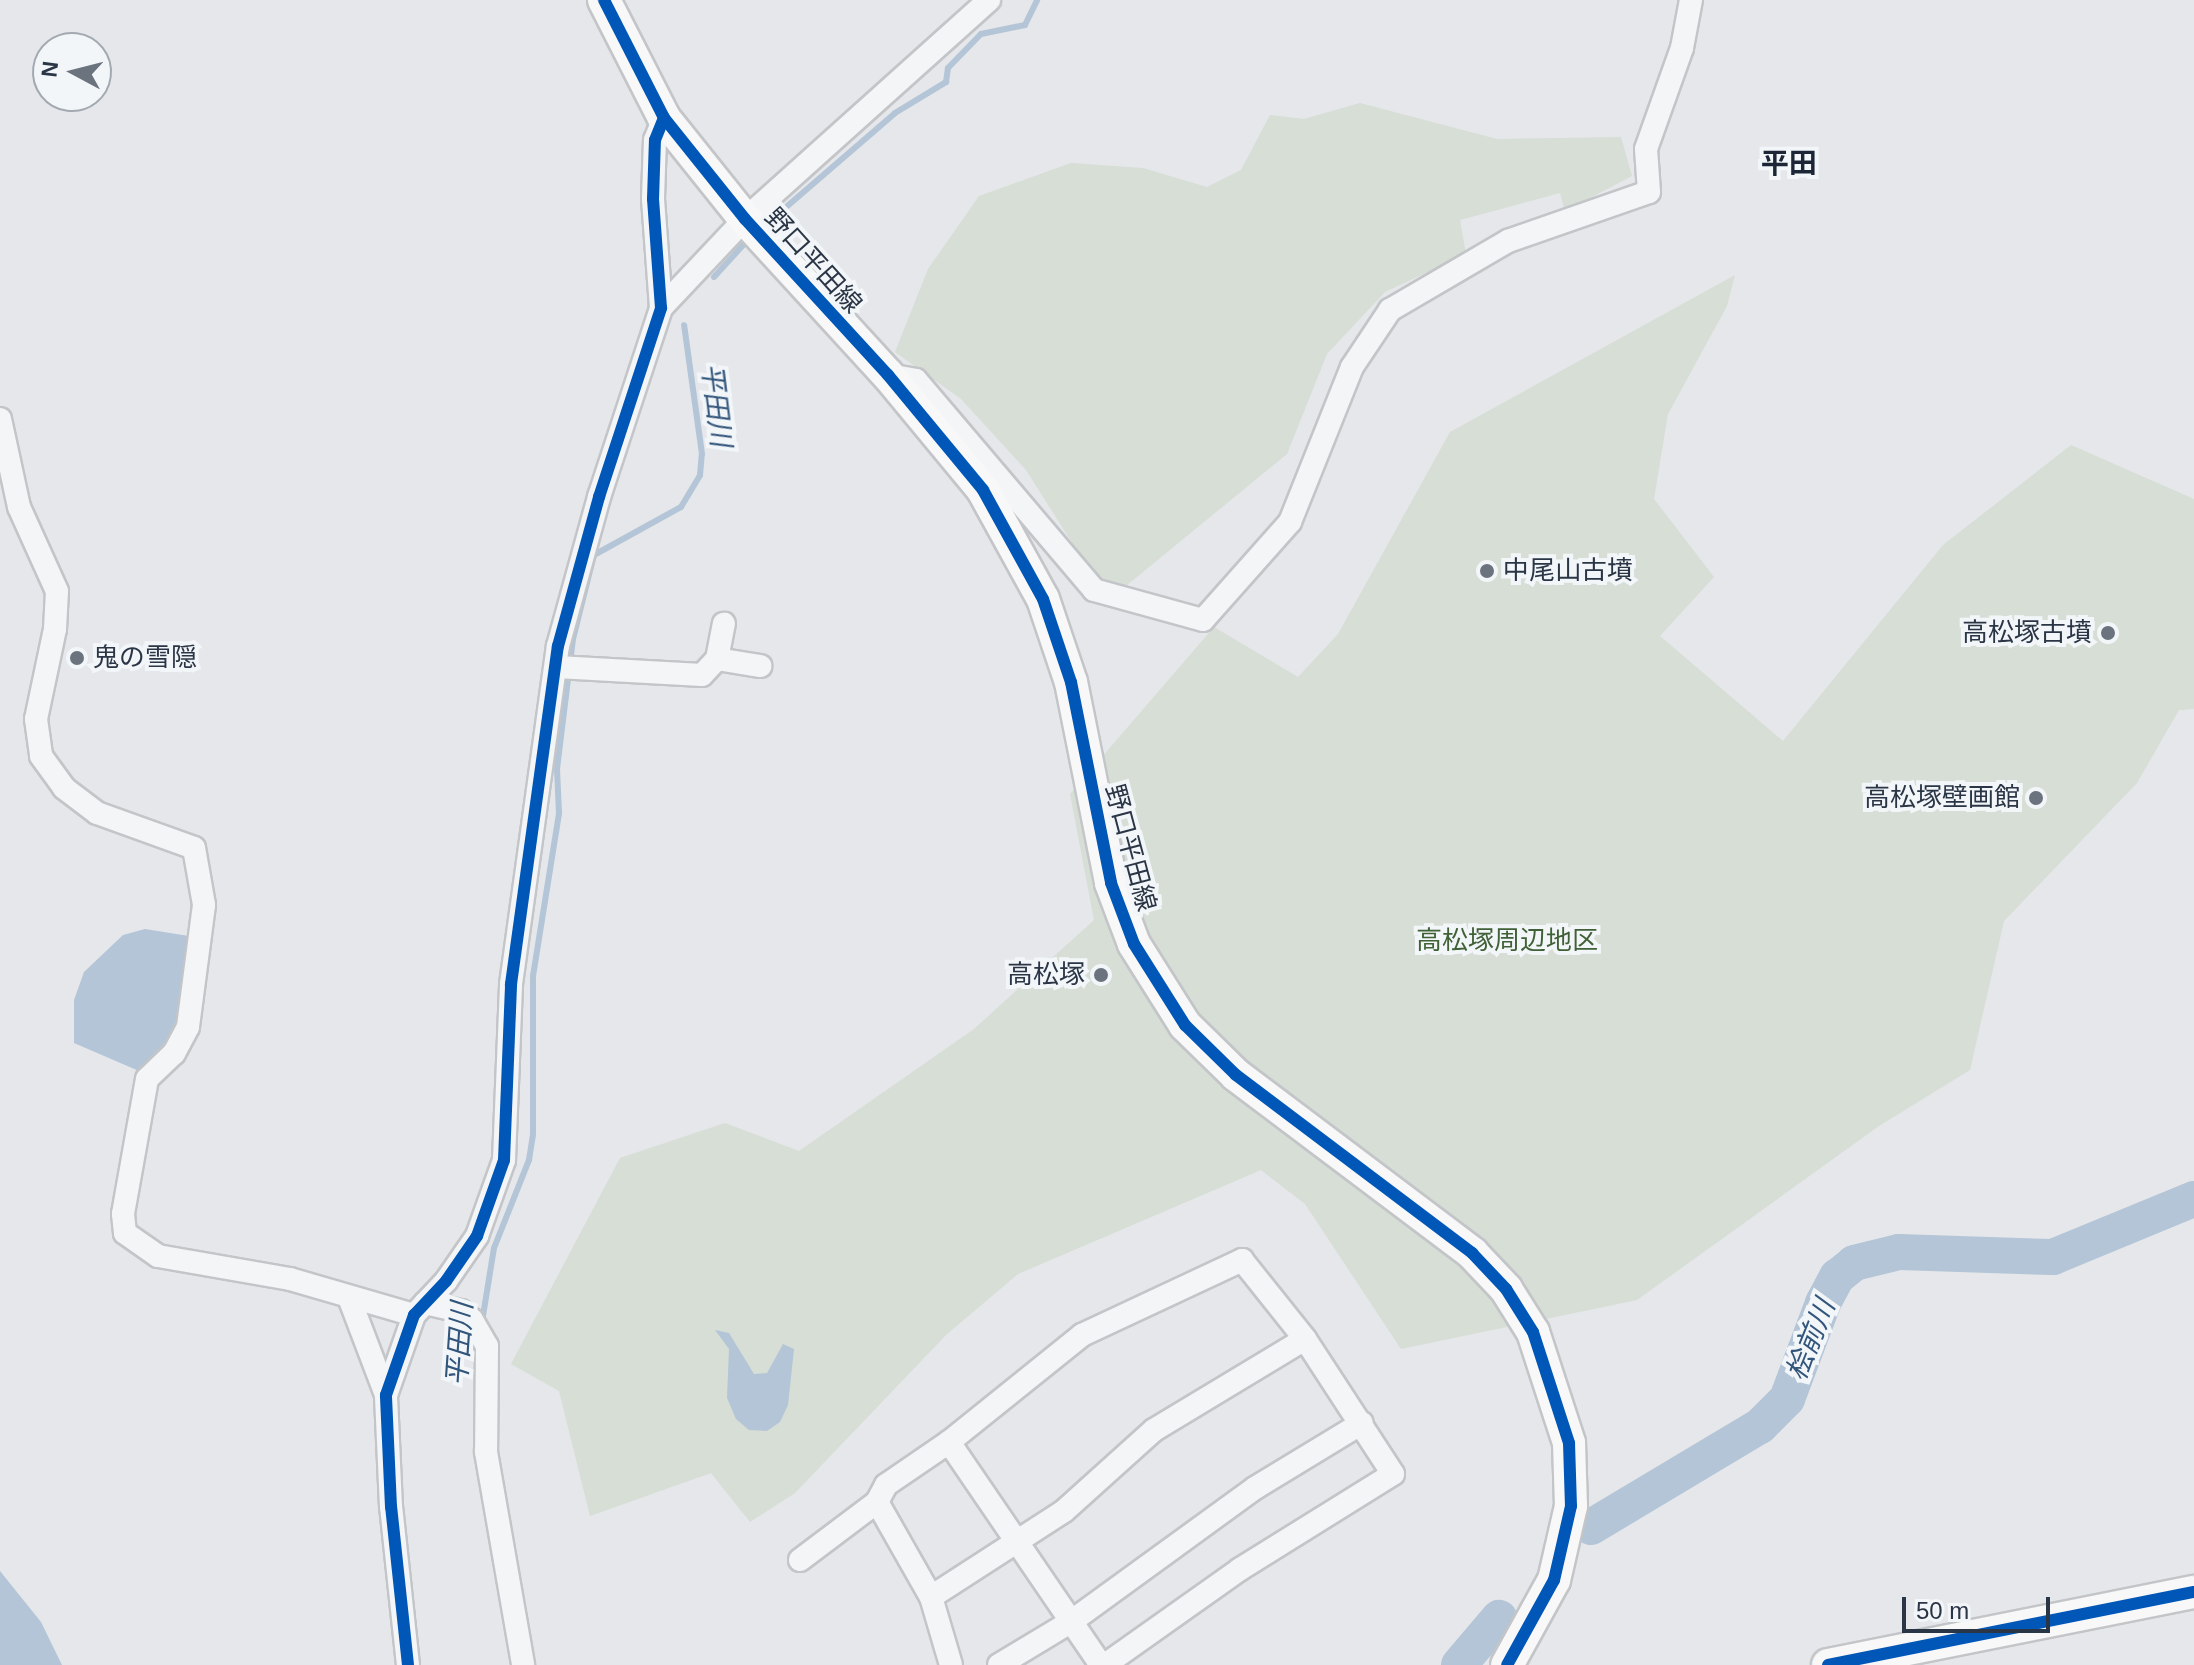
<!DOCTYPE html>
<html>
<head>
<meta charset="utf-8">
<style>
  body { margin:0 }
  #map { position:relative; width:2194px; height:1665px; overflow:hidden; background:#e5e7ea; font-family:Helvetica,"Noto Sans JP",sans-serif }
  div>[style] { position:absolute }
  .green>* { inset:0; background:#d6ded5 }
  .water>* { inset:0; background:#b3c5d6 }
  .stream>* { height:6px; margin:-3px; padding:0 3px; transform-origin:3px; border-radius:3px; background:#b3c5d6 }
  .river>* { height:36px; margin:-18px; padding:0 18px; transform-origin:18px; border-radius:18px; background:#b3c5d6 }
  .roads { filter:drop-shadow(2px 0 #c3c5c8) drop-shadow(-2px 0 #c3c5c8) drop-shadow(0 2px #c3c5c8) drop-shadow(0 -2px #c3c5c8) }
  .minor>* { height:22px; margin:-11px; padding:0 11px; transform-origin:11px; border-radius:11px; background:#f4f5f7 }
  .secondary>* { height:32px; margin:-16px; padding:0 16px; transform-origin:16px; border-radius:16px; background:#f8f8f8 }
  .cycleway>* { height:12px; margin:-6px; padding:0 6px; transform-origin:6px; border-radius:6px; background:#0057b8 }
  .dots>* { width:22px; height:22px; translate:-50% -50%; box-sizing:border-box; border:4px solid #f3f6f9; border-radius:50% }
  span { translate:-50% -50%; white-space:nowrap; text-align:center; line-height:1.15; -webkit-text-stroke:8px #f3f6f9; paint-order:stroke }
  .street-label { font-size:26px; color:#2a3545 }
  .poi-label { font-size:26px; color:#2a3545 }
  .left { translate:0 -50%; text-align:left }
  .right { translate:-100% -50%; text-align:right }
  .park-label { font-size:26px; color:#406137 }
  .neighbourhood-label { font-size:28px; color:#1c2636; font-weight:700 }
  .water-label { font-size:28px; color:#32557b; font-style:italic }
  .north { position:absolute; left:32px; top:32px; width:80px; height:80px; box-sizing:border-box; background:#f3f6f9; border:2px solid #a3a9b1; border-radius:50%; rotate:277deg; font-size:22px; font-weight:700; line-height:32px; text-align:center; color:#2a3545 }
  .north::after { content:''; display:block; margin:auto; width:28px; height:36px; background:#6b737f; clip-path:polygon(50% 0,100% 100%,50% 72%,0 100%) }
  .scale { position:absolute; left:1902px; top:1597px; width:148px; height:36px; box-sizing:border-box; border:4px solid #2a3545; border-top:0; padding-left:10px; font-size:24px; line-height:28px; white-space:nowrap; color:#2a3545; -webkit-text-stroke:6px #f3f6f9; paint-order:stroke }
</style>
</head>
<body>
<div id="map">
  <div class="green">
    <i style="clip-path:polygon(1360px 103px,1497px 139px,1621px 137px,1632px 176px,1565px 211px,1560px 193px,1460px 220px,1466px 254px,1385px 292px,1327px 354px,1287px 454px,1121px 590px,1095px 579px,1026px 470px,961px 399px,895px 352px,928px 269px,979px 196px,1071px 163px,1143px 168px,1207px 187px,1241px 170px,1270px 115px,1304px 119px)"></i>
    <i style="clip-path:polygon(1735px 275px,1727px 306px,1668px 414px,1654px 499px,1714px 577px,1660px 636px,1783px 741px,1943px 545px,2071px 445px,2194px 499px,2194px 709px,2179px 710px,2137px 783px,2004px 921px,1970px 1070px,1879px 1126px,1637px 1300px,1401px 1349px,1305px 1204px,1261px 1170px,1018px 1274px,946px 1335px,795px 1493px,750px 1522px,711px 1473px,590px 1516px,559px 1391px,511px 1364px,620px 1158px,725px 1123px,799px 1151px,974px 1029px,1094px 920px,1070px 794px,1214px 627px,1298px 677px,1338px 634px,1450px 432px)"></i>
  </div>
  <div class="water">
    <i style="clip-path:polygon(145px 929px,195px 937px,181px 1025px,146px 1074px,74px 1043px,74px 1000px,84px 972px,123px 935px)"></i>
    <i style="clip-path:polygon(715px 1330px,729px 1333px,754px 1374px,767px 1373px,783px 1344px,794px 1349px,788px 1405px,780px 1422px,767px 1431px,749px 1430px,736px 1419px,727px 1398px,729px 1349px)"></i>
    <i style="clip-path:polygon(0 1571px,41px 1622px,62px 1665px,0 1665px)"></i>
  </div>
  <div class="stream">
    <i style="left:770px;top:221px;width:165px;rotate:-40.8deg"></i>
    <i style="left:895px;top:113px;width:60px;rotate:-31.3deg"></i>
    <i style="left:946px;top:82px;width:14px;rotate:-82deg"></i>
    <i style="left:948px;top:68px;width:47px;rotate:-45.9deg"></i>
    <i style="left:981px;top:34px;width:45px;rotate:-11.6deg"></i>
    <i style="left:1025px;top:25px;width:28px;rotate:-64deg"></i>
    <i style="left:714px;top:277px;width:45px;rotate:-47.7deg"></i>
    <i style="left:482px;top:1322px;width:75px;rotate:-80.8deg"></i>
    <i style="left:494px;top:1248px;width:95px;rotate:-68.3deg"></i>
    <i style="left:529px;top:1160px;width:26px;rotate:-81deg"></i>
    <i style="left:533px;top:1134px;width:158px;rotate:-90deg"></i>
    <i style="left:533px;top:976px;width:165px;rotate:-80.9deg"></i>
    <i style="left:559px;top:813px;width:44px;rotate:-92.6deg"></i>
    <i style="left:557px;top:769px;width:131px;rotate:-83deg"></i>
    <i style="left:573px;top:639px;width:87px;rotate:-76deg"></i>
    <i style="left:594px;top:555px;width:99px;rotate:-28.9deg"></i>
    <i style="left:681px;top:507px;width:37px;rotate:-59deg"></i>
    <i style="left:700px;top:475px;width:21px;rotate:-85deg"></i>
    <i style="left:702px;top:454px;width:130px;rotate:-97.9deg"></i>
  </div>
  <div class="river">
    <i style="left:1591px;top:1527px;width:197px;rotate:-30.9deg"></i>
    <i style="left:1760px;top:1426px;width:38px;rotate:-45deg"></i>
    <i style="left:1787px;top:1399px;width:103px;rotate:-69.4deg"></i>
    <i style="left:1823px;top:1303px;width:30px;rotate:-62deg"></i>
    <i style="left:1837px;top:1277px;width:22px;rotate:-39deg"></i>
    <i style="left:1854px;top:1263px;width:46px;rotate:-13.7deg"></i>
    <i style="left:1899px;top:1252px;width:154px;rotate:1.9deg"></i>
    <i style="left:2053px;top:1257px;width:152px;rotate:-22.4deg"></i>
    <i style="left:1459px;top:1665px;width:62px;rotate:-49.6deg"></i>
  </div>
  <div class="roads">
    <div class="minor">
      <i style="left:661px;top:308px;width:122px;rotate:-46.7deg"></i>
      <i style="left:745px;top:219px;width:328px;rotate:-41.9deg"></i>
      <i style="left:888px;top:375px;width:28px;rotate:10deg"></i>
      <i style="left:916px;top:380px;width:275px;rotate:49.7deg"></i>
      <i style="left:1094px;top:590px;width:113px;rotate:15.4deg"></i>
      <i style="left:1203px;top:620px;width:131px;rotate:-48.4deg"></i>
      <i style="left:1290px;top:522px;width:167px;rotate:-68.2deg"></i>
      <i style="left:1352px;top:367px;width:69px;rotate:-56.3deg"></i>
      <i style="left:1390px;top:310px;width:137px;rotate:-30.3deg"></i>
      <i style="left:1508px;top:241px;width:149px;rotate:-19.2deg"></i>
      <i style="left:1649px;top:192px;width:43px;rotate:-94deg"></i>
      <i style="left:1646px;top:149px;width:107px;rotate:-70.4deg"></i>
      <i style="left:1682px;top:48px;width:49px;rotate:-79.4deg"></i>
      <i style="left:0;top:419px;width:90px;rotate:77.8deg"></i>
      <i style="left:19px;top:507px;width:92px;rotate:65.7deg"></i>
      <i style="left:57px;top:591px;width:38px;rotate:93deg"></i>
      <i style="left:55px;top:629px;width:92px;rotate:101.9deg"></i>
      <i style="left:36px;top:719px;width:37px;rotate:82deg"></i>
      <i style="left:41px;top:756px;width:39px;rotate:54deg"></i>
      <i style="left:64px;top:788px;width:41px;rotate:37.1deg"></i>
      <i style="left:97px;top:813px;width:103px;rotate:19.8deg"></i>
      <i style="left:194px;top:848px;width:58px;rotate:80deg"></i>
      <i style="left:204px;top:905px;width:123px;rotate:97.5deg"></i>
      <i style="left:188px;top:1027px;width:30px;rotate:118deg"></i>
      <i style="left:174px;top:1053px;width:37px;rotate:136deg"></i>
      <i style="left:147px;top:1079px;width:137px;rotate:100.1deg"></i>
      <i style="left:123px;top:1214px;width:19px;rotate:84deg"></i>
      <i style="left:125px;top:1233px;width:40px;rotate:34.9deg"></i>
      <i style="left:158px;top:1256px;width:134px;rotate:9.9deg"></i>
      <i style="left:290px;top:1279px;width:129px;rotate:16.2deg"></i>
      <i style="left:717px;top:659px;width:44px;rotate:9.2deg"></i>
      <i style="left:557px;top:667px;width:145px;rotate:3.2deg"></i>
      <i style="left:702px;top:675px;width:22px;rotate:-47deg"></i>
      <i style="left:717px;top:659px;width:36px;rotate:-79deg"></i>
      <i style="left:350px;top:1300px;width:102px;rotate:69.2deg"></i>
      <i style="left:425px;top:1303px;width:37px;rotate:13deg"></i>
      <i style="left:461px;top:1311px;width:14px;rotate:39deg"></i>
      <i style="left:472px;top:1320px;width:30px;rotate:60deg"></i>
      <i style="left:487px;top:1346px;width:106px;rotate:90.5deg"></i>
      <i style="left:486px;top:1452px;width:216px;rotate:80.1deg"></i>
      <i style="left:877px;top:1502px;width:109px;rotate:60.4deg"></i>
      <i style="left:931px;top:1597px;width:71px;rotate:73.6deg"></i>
      <i style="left:800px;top:1560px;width:96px;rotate:-37deg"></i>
      <i style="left:877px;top:1502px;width:19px;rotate:-62deg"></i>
      <i style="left:886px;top:1485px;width:76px;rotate:-34.3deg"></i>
      <i style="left:931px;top:1597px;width:158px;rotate:-32.9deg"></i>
      <i style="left:1064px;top:1511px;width:121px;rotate:-42deg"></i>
      <i style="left:1154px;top:1430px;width:176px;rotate:-31.1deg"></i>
      <i style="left:408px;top:1665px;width:159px;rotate:-96.1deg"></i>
      <i style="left:391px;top:1507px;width:112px;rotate:-92.6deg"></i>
      <i style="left:386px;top:1395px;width:85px;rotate:-70.7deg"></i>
      <i style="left:414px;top:1315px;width:47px;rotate:-46.7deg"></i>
      <i style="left:446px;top:1281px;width:55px;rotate:-55.4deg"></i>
      <i style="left:477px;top:1236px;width:81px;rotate:-70.4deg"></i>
      <i style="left:504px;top:1160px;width:176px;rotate:-87.7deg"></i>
      <i style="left:511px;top:984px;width:341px;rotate:-82.1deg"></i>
      <i style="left:558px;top:646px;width:155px;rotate:-74.6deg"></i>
      <i style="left:599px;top:497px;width:199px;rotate:-71.8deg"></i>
      <i style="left:661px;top:308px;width:109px;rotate:-94.2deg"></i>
      <i style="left:653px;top:199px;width:59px;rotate:-88.1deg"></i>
      <i style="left:655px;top:140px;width:24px;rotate:-68deg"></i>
      <i style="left:999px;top:1665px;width:85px;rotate:-31.1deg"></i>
      <i style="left:1072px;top:1621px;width:226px;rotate:-36deg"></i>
      <i style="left:1255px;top:1488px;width:125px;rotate:-31.3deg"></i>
      <i style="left:1101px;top:1665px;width:270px;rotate:-124.3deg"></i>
      <i style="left:949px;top:1442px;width:171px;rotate:-38.8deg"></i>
      <i style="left:1082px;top:1335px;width:177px;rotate:-25.1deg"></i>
      <i style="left:1242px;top:1260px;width:101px;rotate:51.4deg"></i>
      <i style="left:1305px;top:1339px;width:161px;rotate:56.9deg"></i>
      <i style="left:1393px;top:1474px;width:181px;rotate:148.1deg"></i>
      <i style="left:1239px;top:1570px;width:164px;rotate:144.7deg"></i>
    </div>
    <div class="secondary">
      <i style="left:604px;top:0;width:132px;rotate:63deg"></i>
      <i style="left:664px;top:118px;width:129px;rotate:51.3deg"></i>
      <i style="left:745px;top:219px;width:212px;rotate:47.5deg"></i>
      <i style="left:888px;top:375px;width:149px;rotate:50.4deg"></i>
      <i style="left:983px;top:490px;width:124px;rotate:61.2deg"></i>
      <i style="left:1043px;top:599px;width:88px;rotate:71.4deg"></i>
      <i style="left:1071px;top:682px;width:205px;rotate:78.7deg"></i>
      <i style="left:1111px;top:883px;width:65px;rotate:69.3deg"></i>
      <i style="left:1134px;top:944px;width:96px;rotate:57.8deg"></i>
      <i style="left:1185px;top:1025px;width:71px;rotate:44.4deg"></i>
      <i style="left:1236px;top:1075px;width:296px;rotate:37deg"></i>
      <i style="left:1472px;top:1253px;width:50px;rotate:46.6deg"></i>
      <i style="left:1506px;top:1289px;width:51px;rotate:57.9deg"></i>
      <i style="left:1533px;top:1332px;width:117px;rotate:72deg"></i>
      <i style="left:1569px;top:1443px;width:63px;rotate:88.2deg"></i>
      <i style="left:1571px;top:1506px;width:76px;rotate:102.9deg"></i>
      <i style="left:1554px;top:1580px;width:97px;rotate:118.9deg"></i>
      <i style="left:1828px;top:1665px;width:373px;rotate:-11.3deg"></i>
    </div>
  </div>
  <div class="cycleway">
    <i style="left:604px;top:0;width:132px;rotate:63deg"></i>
    <i style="left:664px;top:118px;width:129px;rotate:51.3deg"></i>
    <i style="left:745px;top:219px;width:212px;rotate:47.5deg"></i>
    <i style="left:888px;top:375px;width:149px;rotate:50.4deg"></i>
    <i style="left:983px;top:490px;width:124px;rotate:61.2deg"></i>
    <i style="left:1043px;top:599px;width:88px;rotate:71.4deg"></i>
    <i style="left:1071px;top:682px;width:205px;rotate:78.7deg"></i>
    <i style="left:1111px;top:883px;width:65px;rotate:69.3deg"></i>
    <i style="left:1134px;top:944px;width:96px;rotate:57.8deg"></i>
    <i style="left:1185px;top:1025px;width:71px;rotate:44.4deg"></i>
    <i style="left:1236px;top:1075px;width:296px;rotate:37deg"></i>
    <i style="left:1472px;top:1253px;width:50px;rotate:46.6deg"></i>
    <i style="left:1506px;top:1289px;width:51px;rotate:57.9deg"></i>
    <i style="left:1533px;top:1332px;width:117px;rotate:72deg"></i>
    <i style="left:1569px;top:1443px;width:63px;rotate:88.2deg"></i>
    <i style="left:1571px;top:1506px;width:76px;rotate:102.9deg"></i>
    <i style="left:1554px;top:1580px;width:97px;rotate:118.9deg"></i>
    <i style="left:408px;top:1665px;width:159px;rotate:-96.1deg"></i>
    <i style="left:391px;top:1507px;width:112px;rotate:-92.6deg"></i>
    <i style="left:386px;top:1395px;width:85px;rotate:-70.7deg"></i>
    <i style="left:414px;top:1315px;width:47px;rotate:-46.7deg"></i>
    <i style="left:446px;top:1281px;width:55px;rotate:-55.4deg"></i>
    <i style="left:477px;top:1236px;width:81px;rotate:-70.4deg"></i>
    <i style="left:504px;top:1160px;width:176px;rotate:-87.7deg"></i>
    <i style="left:511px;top:984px;width:341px;rotate:-82.1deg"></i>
    <i style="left:558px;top:646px;width:155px;rotate:-74.6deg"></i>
    <i style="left:599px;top:497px;width:199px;rotate:-71.8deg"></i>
    <i style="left:661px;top:308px;width:109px;rotate:-94.2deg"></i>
    <i style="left:653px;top:199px;width:59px;rotate:-88.1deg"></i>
    <i style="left:655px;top:140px;width:24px;rotate:-68deg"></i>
    <i style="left:1828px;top:1665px;width:373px;rotate:-11.3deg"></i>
  </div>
  <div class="dots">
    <i style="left:1487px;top:571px;background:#6b737f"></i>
    <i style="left:2108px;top:633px;background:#6b737f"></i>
    <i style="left:77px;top:658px;background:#6b737f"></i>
    <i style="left:2036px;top:798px;background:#6b737f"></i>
    <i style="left:1101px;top:975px;background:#6b737f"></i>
  </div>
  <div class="street-label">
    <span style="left:813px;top:261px;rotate:48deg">野口平田線</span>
    <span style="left:1130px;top:848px;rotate:75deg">野口平田線</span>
  </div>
  <div class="poi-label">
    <span class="left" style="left:1503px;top:571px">中尾山古墳</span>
    <span class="right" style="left:2092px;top:633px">高松塚古墳</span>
    <span class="left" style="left:93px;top:658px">鬼の雪隠</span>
    <span class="right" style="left:2020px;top:798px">高松塚壁画館</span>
    <span class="right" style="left:1085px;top:975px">高松塚</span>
  </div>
  <div class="park-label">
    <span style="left:1507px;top:941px">高松塚周辺地区</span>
  </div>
  <div class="neighbourhood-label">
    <span style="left:1789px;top:164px">平田</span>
  </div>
  <div class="water-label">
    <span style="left:716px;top:405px;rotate:83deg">平田川</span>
    <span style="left:1811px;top:1340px;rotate:-68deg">桧前川</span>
    <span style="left:460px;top:1344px;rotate:-86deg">平田川</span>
  </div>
  <div class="north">N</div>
  <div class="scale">50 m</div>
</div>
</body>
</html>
